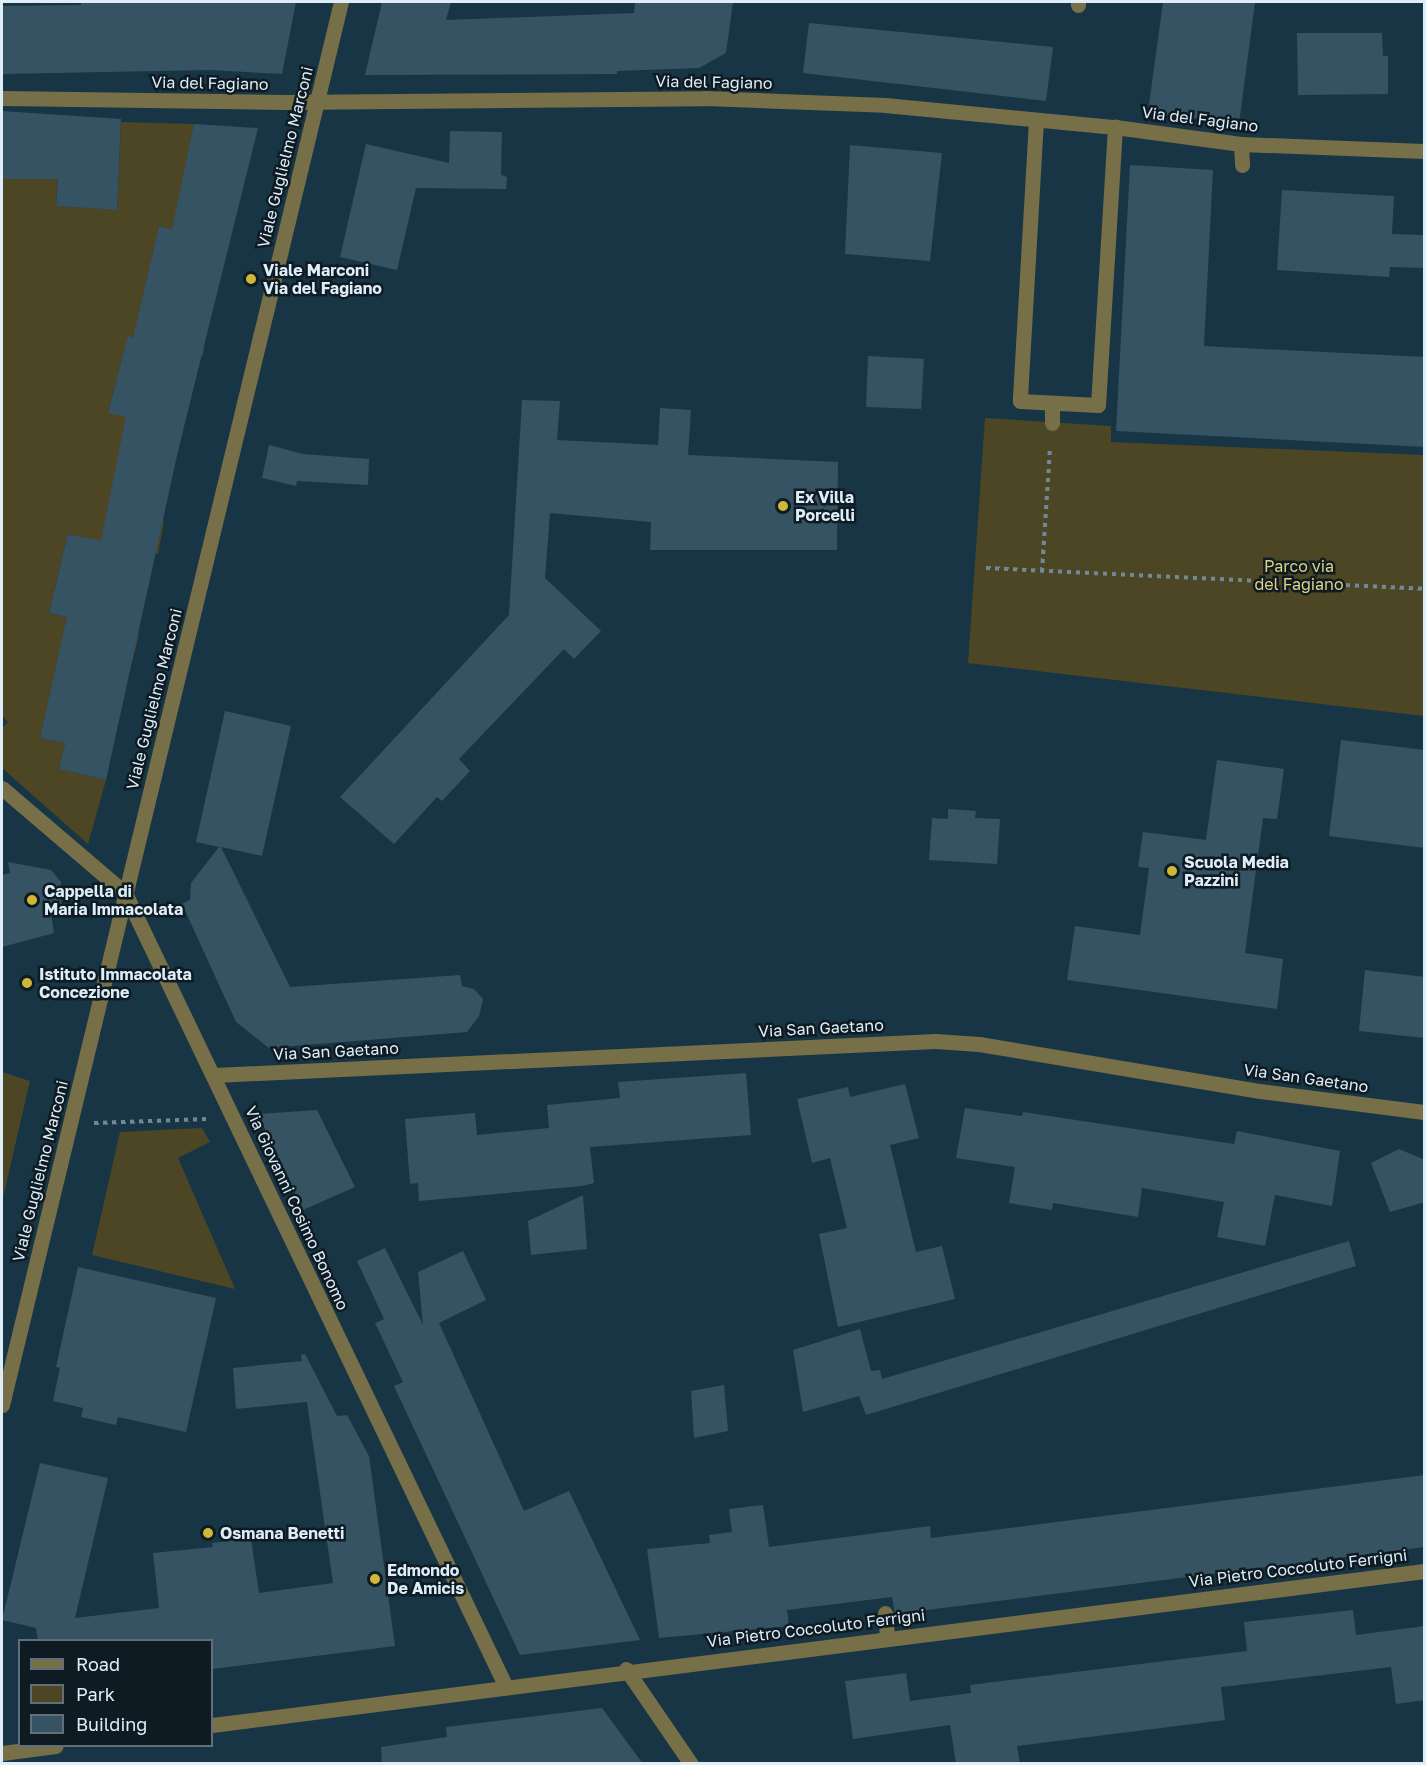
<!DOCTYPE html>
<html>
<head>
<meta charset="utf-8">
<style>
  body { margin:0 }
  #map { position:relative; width:1426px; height:1765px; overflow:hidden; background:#183545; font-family:"Golos Text",sans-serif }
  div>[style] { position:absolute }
  .green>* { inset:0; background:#4d4624 }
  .building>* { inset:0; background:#365364 }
  .path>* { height:4px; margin-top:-2px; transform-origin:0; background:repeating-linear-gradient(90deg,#718896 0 4.5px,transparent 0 9px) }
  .lane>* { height:15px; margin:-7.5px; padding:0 7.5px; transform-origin:7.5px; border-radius:7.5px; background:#776f47 }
  .street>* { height:15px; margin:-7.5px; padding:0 7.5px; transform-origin:7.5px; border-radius:7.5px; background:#776f47 }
  .dots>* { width:16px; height:16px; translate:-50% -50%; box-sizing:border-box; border:3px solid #0f1b22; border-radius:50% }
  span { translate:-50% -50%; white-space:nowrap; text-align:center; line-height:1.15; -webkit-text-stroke:5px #0f1b22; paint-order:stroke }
  .street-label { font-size:16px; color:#deeef9 }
  .poi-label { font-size:16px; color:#deeef9; font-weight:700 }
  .left { translate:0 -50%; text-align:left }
  .park-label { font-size:16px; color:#dfd084 }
  .frame { position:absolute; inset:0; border:3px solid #deeef9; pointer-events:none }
  .legend { position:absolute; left:18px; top:1639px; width:195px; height:108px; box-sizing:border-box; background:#0f1b22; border:2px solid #626f78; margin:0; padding:8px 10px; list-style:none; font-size:18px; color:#deeef9 }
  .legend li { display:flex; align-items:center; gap:12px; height:30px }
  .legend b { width:30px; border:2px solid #626f78 }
</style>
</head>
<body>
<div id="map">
  <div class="green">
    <i style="clip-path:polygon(61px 118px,56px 206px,117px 210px,121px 122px,194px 124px,179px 198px,228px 242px,159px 226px,137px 322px,205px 338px,203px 356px,128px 337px,108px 412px,183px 432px,178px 450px,123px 438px,108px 509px,164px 521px,158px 554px,68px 534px,49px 613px,139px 634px,132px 663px,61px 646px,40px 738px,65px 743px,59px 769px,106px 780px,88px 844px,2px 768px,2px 728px,8px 722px,2px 716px,2px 179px,17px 179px)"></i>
    <i style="clip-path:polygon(985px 418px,1111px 426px,1111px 442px,1424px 455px,1424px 716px,968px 663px)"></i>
    <i style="clip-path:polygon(2px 1072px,30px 1081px,2px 1202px)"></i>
    <i style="clip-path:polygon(202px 1128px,210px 1142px,178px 1158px,235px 1289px,92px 1255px,120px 1132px)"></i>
  </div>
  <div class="building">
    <i style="clip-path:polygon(81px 2px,296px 2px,282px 74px,209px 70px,2px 74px,2px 6px,81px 5px)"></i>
    <i style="clip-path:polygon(382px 2px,451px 2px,446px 20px,634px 13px,635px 2px,733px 2px,726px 53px,699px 68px,617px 71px,617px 74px,365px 75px)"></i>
    <i style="clip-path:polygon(1163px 2px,1255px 2px,1239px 124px,1148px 112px)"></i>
    <i style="clip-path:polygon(809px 23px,1053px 47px,1046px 101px,803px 73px)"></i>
    <i style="clip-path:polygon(1297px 33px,1382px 33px,1383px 56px,1388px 56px,1388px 94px,1298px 95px)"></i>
    <i style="clip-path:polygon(2px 111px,121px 119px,117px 210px,56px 206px,58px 179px,2px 179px)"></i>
    <i style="clip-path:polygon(194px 124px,258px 128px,178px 451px,106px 780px,59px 769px,65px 743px,40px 738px,67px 617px,49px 613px,68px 534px,101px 541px,126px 417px,108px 413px,128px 336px,133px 338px,159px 226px,172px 229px)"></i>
    <i style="clip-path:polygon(450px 131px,502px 132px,501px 175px,507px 177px,506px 189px,416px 188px,397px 270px,340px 257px,366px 144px,449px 163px)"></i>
    <i style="clip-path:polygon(850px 145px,942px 153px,930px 261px,845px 254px)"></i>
    <i style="clip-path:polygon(1130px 165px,1213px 170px,1204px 346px,1425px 357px,1425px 447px,1116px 431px)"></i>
    <i style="clip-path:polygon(1282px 190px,1394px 196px,1392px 234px,1425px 235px,1425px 268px,1390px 267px,1389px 277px,1277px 270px)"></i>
    <i style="clip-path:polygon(868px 356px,924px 359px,921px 409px,866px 407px)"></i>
    <i style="clip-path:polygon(522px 400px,560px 401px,557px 440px,658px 445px,660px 408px,691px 410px,688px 455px,838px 462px,837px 550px,650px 550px,651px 522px,550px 513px,545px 578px,601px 631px,574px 659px,564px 649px,459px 759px,470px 771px,442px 801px,437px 797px,394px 844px,340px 797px,509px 615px)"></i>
    <i style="clip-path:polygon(269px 445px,303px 454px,369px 459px,368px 485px,297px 481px,296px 486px,262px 478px)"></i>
    <i style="clip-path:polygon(225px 711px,291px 726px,262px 856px,221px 847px,290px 987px,460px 975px,462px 986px,474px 989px,483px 999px,479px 1016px,467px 1032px,269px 1048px,236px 1022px,182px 904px,190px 900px,191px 883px,219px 847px,196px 842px)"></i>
    <i style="clip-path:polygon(1341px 740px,1425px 750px,1425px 848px,1329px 836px)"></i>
    <i style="clip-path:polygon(1217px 760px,1284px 769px,1277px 819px,1263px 818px,1245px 953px,1283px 959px,1277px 1009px,1067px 980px,1075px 926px,1140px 935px,1149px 868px,1138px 867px,1143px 832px,1206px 840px)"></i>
    <i style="clip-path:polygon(948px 809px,976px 811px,975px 818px,1000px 819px,997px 864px,929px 860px,932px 818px,948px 819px)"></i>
    <i style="clip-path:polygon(8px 862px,51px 870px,61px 882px,61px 905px,51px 914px,54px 933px,2px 947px,2px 875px,10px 873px)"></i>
    <i style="clip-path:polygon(1365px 970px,1425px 977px,1425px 1038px,1359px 1031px)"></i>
    <i style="clip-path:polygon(746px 1073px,751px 1135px,590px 1147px,594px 1183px,582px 1186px,419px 1201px,418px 1183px,410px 1184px,405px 1119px,475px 1113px,477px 1135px,549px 1128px,547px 1105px,620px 1098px,618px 1082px)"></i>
    <i style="clip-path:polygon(905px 1084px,919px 1138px,890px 1145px,916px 1252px,942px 1246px,955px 1299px,838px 1327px,819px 1234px,847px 1228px,830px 1158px,812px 1163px,797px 1099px,848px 1087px,850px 1097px)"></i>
    <i style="clip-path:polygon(965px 1108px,1022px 1116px,1023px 1112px,1234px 1144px,1237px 1131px,1340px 1151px,1332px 1206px,1275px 1195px,1265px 1246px,1217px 1237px,1224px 1202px,1142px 1188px,1138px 1217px,1053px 1203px,1052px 1210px,1009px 1203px,1015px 1167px,956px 1158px)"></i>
    <i style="clip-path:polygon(317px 1110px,355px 1187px,303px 1210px,258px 1114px)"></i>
    <i style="clip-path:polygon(1399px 1149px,1425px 1160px,1425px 1202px,1390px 1212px,1371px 1163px)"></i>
    <i style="clip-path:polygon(583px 1195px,587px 1249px,531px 1255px,528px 1221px)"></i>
    <i style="clip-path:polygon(1349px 1241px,1356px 1266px,866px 1415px,859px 1396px,803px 1412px,793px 1350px,860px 1329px,871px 1371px,880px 1370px,882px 1379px)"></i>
    <i style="clip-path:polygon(385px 1248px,423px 1325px,418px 1272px,463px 1251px,486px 1300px,439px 1323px,524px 1511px,569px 1491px,640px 1640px,520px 1655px,394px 1386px,403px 1382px,375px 1323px,384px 1319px,357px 1261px)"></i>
    <i style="clip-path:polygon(78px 1267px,216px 1298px,186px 1432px,118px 1417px,116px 1425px,81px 1417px,83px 1408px,53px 1401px,60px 1368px,56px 1367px)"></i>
    <i style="clip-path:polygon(305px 1354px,337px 1416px,347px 1415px,369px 1456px,395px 1646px,212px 1669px,212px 1641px,38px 1641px,36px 1628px,2px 1620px,40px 1463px,108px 1478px,75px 1618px,159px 1608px,153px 1553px,213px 1547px,212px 1543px,251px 1539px,259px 1593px,333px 1583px,307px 1402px,236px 1409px,233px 1368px,302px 1361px,301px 1355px)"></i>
    <i style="clip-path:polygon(724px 1385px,728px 1431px,694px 1438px,691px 1391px)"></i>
    <i style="clip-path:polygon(1425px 1475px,1425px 1547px,895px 1614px,892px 1597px,787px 1610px,789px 1626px,659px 1638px,647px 1549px,710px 1543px,709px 1535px,732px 1532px,729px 1509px,763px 1505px,769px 1547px,930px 1526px,931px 1538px)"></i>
    <i style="clip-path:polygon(1353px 1610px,1356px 1635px,1425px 1626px,1425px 1700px,1396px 1704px,1391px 1667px,1221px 1687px,1225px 1720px,1017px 1746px,1020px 1764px,956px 1764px,950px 1725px,853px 1739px,845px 1681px,906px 1673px,910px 1701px,971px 1693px,970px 1685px,1247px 1651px,1244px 1622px)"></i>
    <i style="clip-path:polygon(602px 1708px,643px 1764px,382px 1764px,381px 1747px,447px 1737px,446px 1727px)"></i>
  </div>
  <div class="path">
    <i style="left:986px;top:568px;width:439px;rotate:2.7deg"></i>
    <i style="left:1042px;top:572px;width:125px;rotate:-86.3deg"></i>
    <i style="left:94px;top:1123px;width:113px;rotate:-2deg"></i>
  </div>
  <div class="lane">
    <i style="left:1078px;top:5px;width:3px;rotate:-90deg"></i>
    <i style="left:1036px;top:120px;width:281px;rotate:93.3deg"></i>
    <i style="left:1020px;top:401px;width:78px;rotate:2.9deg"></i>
    <i style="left:1098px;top:405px;width:279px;rotate:-86.5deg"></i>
    <i style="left:1241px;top:144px;width:21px;rotate:87deg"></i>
    <i style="left:1052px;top:423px;width:20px;rotate:-90deg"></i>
    <i style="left:885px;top:1613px;width:25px;rotate:85deg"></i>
  </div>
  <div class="street">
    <i style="left:2px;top:98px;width:283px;rotate:0.8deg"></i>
    <i style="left:285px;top:102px;width:421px;rotate:-0.5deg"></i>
    <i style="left:706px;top:98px;width:179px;rotate:2.2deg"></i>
    <i style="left:885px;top:105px;width:231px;rotate:5.5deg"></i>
    <i style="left:1115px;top:127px;width:127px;rotate:7.7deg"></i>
    <i style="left:1241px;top:144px;width:183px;rotate:2.2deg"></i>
    <i style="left:2px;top:788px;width:162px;rotate:40.5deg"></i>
    <i style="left:125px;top:893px;width:878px;rotate:64.37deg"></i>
    <i style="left:215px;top:1075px;width:721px;rotate:-2.7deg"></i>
    <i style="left:935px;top:1041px;width:44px;rotate:3.9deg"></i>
    <i style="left:979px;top:1044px;width:285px;rotate:9.5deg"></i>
    <i style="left:1260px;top:1091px;width:165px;rotate:7.3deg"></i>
    <i style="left:2px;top:1405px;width:1443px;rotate:-76.42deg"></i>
    <i style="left:626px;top:1669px;width:115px;rotate:55.6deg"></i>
    <i style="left:212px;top:1725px;width:1222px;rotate:-7.24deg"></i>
    <i style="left:2px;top:1753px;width:54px;rotate:-7.4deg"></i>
  </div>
  <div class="dots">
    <i style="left:251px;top:279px;background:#cfb837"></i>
    <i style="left:783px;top:506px;background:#cfb837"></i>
    <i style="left:1172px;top:871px;background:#cfb837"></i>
    <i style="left:32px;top:900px;background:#cfb837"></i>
    <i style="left:27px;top:983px;background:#cfb837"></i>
    <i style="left:208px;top:1533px;background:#cfb837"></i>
    <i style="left:375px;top:1579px;background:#cfb837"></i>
  </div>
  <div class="street-label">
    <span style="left:714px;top:82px;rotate:1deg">Via del Fagiano</span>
    <span style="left:210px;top:83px;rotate:1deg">Via del Fagiano</span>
    <span style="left:1200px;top:119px;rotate:7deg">Via del Fagiano</span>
    <span style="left:285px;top:157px;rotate:-76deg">Viale Guglielmo Marconi</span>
    <span style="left:154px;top:699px;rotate:-76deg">Viale Guglielmo Marconi</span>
    <span style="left:821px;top:1028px;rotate:-3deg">Via San Gaetano</span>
    <span style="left:336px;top:1051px;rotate:-3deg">Via San Gaetano</span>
    <span style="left:1306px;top:1078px;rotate:8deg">Via San Gaetano</span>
    <span style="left:40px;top:1171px;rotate:-76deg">Viale Guglielmo Marconi</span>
    <span style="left:297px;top:1208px;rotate:65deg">Via Giovanni Cosimo Bonomo</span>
    <span style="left:1298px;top:1568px;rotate:-7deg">Via Pietro Coccoluto Ferrigni</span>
    <span style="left:816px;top:1628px;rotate:-7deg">Via Pietro Coccoluto Ferrigni</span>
  </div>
  <div class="poi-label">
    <span class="left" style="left:263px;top:279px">Viale Marconi<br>Via del Fagiano</span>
    <span class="left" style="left:795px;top:506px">Ex Villa<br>Porcelli</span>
    <span class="left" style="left:1184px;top:871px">Scuola Media<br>Pazzini</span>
    <span class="left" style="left:44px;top:900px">Cappella di<br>Maria Immacolata</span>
    <span class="left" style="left:39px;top:983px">Istituto Immacolata<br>Concezione</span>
    <span class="left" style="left:220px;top:1533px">Osmana Benetti</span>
    <span class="left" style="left:387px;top:1579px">Edmondo<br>De Amicis</span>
  </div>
  <div class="park-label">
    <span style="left:1299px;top:575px">Parco via<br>del Fagiano</span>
  </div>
  <div class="frame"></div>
  <ul class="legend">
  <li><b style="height:8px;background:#776f47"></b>Road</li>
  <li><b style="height:16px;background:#4d4624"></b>Park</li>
  <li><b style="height:16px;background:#365364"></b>Building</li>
  </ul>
</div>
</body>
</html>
